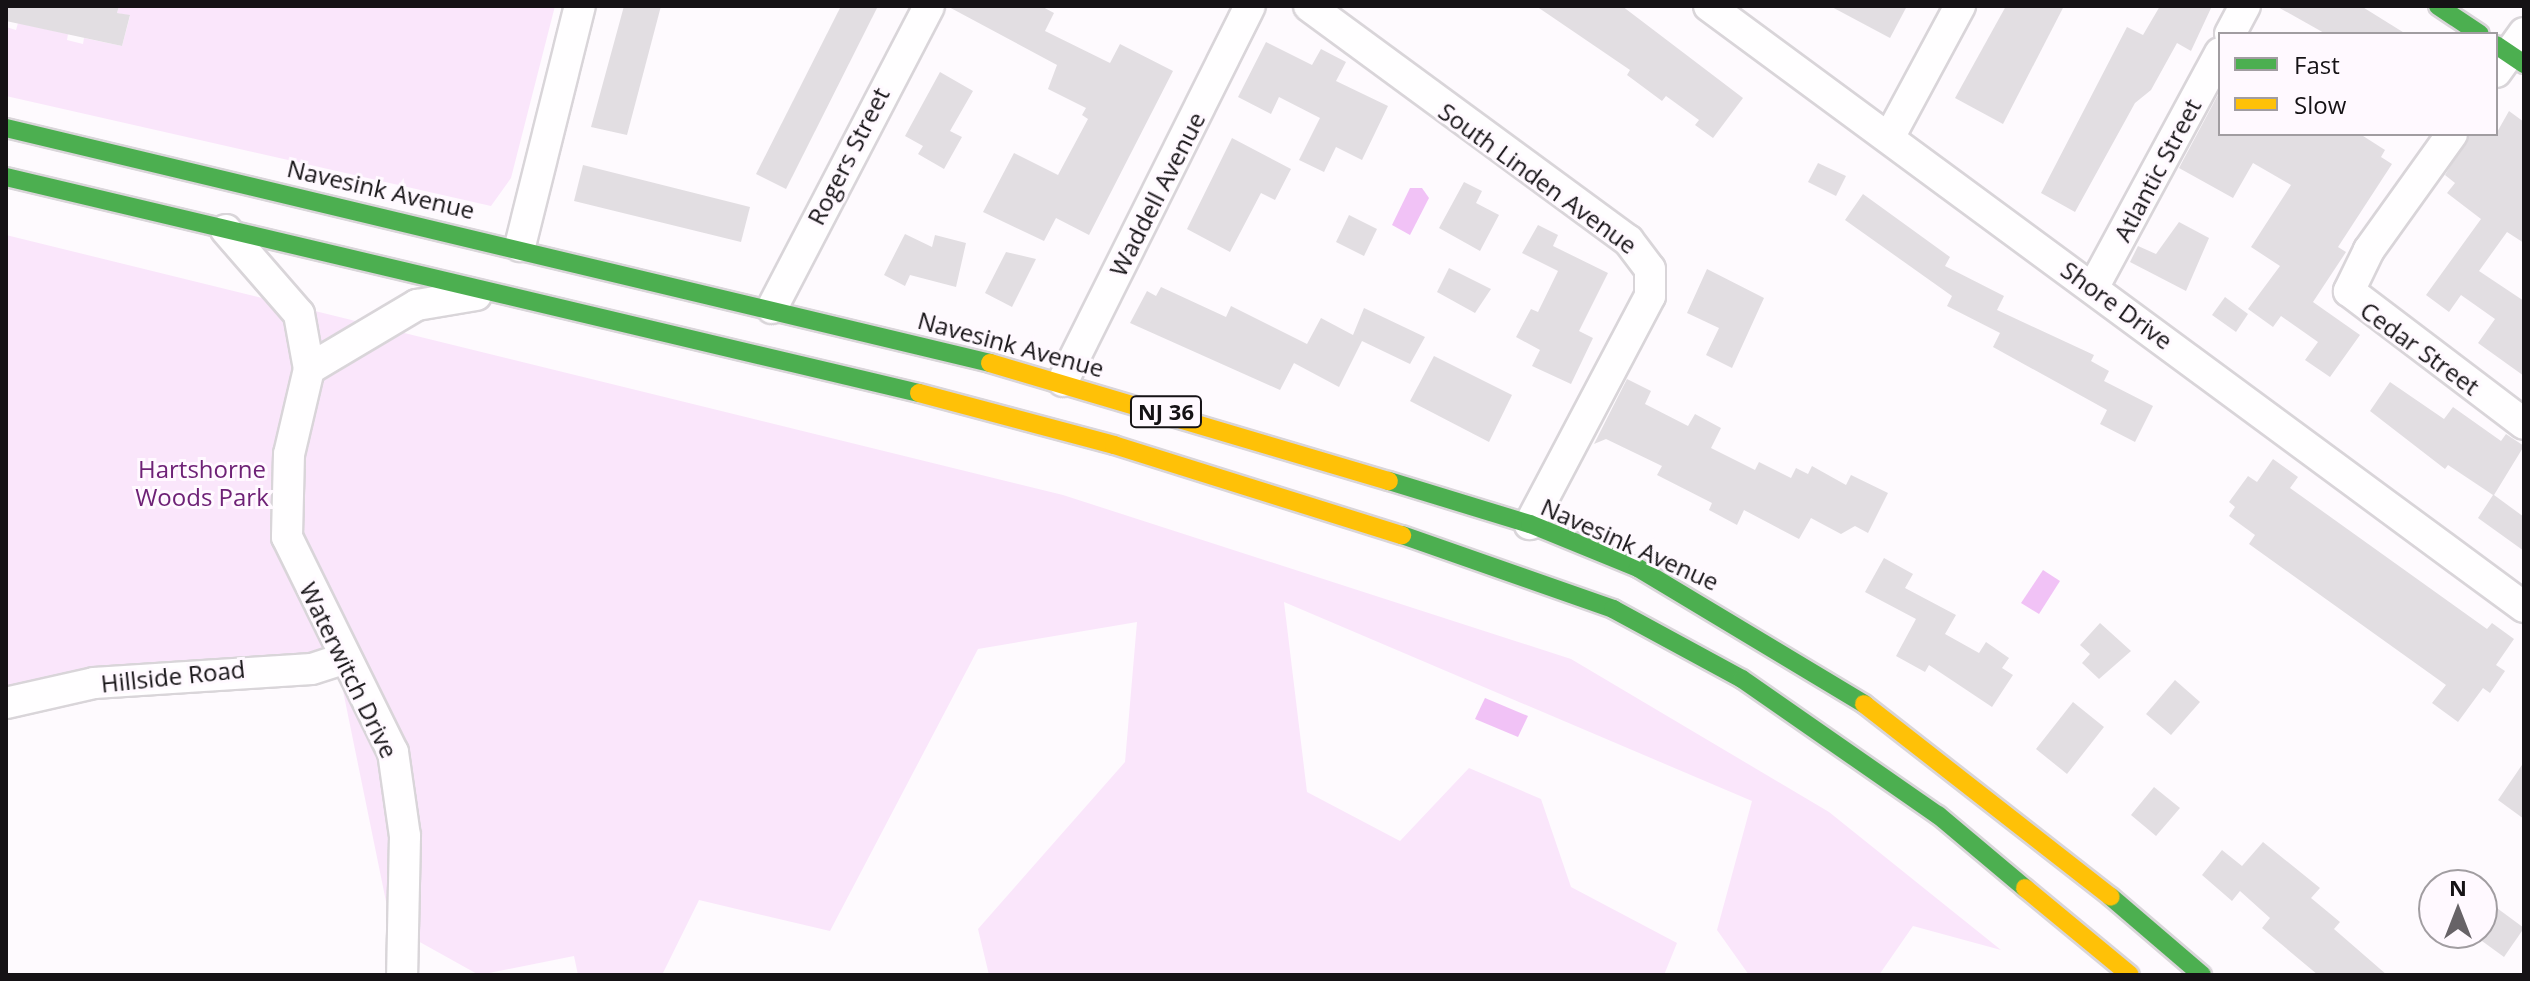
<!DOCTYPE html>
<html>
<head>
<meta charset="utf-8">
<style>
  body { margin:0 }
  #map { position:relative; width:2530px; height:981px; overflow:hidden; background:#fefafe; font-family:"Open Sans",sans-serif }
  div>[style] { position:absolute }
  .green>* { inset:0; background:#fae6fb }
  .water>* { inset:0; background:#f1c2f6 }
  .building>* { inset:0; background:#e2dee2 }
  .roads { filter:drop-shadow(2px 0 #d9d5d9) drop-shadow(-2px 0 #d9d5d9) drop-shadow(0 2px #d9d5d9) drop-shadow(0 -2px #d9d5d9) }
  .street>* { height:30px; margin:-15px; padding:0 15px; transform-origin:15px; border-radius:15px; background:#fffeff }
  .fast>* { height:18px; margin:-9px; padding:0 9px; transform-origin:9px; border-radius:9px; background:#4caf50 }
  .slow>* { height:18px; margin:-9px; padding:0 9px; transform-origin:9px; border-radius:9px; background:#ffc107 }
  span { translate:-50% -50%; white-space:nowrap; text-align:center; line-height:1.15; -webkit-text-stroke:6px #fff9ff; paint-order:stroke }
  .shield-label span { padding:2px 6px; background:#fff9ff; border:2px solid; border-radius:6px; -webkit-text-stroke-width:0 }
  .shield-label { font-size:22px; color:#151215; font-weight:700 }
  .street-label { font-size:24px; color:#151215 }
  .park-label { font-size:24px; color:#6e2176 }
  .frame { position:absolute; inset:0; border:8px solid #151215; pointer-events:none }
  .legend { position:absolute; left:2218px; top:32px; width:280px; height:104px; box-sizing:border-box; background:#fff9ff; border:2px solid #a19da1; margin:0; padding:10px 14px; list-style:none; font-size:24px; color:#151215 }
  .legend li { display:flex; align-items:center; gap:16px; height:40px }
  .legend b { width:40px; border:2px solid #a19da1 }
  .north { position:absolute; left:2418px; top:869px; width:80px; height:80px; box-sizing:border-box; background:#fff9ff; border:2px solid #a19da1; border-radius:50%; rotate:0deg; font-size:22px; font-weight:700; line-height:32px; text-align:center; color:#151215 }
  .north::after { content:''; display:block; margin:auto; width:28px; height:36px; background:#676367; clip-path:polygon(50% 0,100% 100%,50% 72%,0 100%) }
</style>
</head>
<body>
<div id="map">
  <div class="green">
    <i style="clip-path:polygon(119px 6px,555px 6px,511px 178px,491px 206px,6px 96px,6px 27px,16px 30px,18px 23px,68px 34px,67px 40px,83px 44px,84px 38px,122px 46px,130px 16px,117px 13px)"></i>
    <i style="clip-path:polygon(6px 235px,1063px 495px,1571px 659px,1829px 812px,2001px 950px,1913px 926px,1879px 975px,1749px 975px,1717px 930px,1752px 801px,1284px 602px,1307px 792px,1400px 841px,1469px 768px,1541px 799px,1571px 887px,1677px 943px,1664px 975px,989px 975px,978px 929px,1125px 762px,1137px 622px,978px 649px,830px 931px,699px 900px,662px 975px,578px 975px,574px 956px,479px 975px,391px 926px,340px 676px,49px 681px,6px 701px)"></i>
  </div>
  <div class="water">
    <i style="clip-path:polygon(1410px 188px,1422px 188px,1429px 198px,1410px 235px,1392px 225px)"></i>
    <i style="clip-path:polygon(2043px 570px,2060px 581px,2039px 614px,2021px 603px)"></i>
    <i style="clip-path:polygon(1485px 698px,1528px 716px,1518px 737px,1475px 719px)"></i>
  </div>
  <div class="building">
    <i style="clip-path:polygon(6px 6px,119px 6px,117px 13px,130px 15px,122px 46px,6px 21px)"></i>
    <i style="clip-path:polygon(624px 6px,661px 6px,627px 135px,591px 127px)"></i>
    <i style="clip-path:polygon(841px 6px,878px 6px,786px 189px,756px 174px)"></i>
    <i style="clip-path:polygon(947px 6px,1041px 6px,1054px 13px,1045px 31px,1110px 63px,1120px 44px,1173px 71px,1089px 235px,1056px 218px,1044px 241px,983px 212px,1014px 153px,1058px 175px,1088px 119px,1082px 115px,1086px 108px,1048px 89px,1057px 65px)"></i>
    <i style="clip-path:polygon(1536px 6px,1622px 6px,1743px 98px,1713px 138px,1695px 125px,1699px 120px,1666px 96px,1662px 101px,1627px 75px,1630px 70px)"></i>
    <i style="clip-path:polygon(1830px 6px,1907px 6px,1890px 38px)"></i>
    <i style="clip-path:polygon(2006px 6px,2064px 6px,2003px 124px,1955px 98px)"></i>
    <i style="clip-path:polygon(2160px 6px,2212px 6px,2191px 51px,2177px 43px,2151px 90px,2135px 103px,2075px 212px,2041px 193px,2127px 27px,2143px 35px)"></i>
    <i style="clip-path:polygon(2276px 6px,2361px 6px,2406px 34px,2326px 34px)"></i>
    <i style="clip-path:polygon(1266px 42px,1312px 65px,1321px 49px,1346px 62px,1336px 81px,1388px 106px,1362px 160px,1336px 147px,1324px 172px,1299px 160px,1320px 118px,1279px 97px,1271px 114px,1238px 97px)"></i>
    <i style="clip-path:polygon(940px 72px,973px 91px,950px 131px,962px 137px,944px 169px,918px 154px,923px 146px,905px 136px)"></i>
    <i style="clip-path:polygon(2220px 91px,2220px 134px,2360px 134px,2385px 150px,2381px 157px,2392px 164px,2338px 247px,2346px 252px,2313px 302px,2360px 335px,2330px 377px,2305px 360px,2318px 342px,2281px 316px,2273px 327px,2248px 309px,2280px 266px,2251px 247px,2291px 185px,2253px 163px,2233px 198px,2179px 168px)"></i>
    <i style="clip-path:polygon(2509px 111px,2524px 122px,2524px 243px,2507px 232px,2479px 271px,2524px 301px,2524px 376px,2478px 343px,2495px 319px,2461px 295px,2449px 312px,2426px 295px,2481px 219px,2447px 193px,2455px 183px,2445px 175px,2470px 134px,2496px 134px)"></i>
    <i style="clip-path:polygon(1232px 138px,1291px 169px,1275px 200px,1261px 193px,1230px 252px,1187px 229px)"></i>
    <i style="clip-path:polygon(1818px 163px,1846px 176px,1836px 196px,1808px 182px)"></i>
    <i style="clip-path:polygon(583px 165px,750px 207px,741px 242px,574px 201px)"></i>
    <i style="clip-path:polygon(1464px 182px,1482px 191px,1476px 203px,1499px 215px,1480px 251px,1439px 228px)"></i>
    <i style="clip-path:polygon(1863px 194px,1950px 257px,1945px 266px,2004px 296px,1997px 310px,2094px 355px,2091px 361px,2109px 371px,2104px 381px,2153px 406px,2135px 442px,2100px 424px,2107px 410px,1993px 347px,2000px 333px,1947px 306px,1952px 296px,1845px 220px)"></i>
    <i style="clip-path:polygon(1349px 215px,1377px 229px,1364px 256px,1336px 242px)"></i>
    <i style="clip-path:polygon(2179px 222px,2209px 238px,2186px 291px,2130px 262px,2138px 246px,2156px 254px)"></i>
    <i style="clip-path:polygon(1538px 225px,1558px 235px,1553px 246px,1608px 273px,1579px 331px,1593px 338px,1571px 384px,1532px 366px,1540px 350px,1516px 337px,1531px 309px,1538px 312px,1558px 271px,1522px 253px)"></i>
    <i style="clip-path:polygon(905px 234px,932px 247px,935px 235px,966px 243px,956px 287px,910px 275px,905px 286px,884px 275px)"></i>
    <i style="clip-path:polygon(1006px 252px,1036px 259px,1012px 307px,985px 293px)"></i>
    <i style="clip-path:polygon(1449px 268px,1491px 289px,1475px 313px,1437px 292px)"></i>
    <i style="clip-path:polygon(1707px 269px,1764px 298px,1732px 368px,1706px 355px,1719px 328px,1687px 313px)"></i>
    <i style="clip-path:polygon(1161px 287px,1226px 317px,1231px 306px,1307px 344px,1321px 318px,1353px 335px,1364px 308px,1425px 337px,1410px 364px,1362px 341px,1339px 387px,1294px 363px,1280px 390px,1130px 323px,1147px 291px,1156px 296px)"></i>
    <i style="clip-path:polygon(2225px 297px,2248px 314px,2236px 332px,2212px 315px)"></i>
    <i style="clip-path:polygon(1434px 356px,1512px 395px,1489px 442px,1410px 401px)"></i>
    <i style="clip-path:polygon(1627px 379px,1651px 391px,1645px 404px,1688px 426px,1695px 414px,1721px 428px,1711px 448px,1755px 470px,1759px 462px,1791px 478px,1796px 468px,1808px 474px,1812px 466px,1846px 485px,1851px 475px,1888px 493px,1868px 533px,1855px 526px,1841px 534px,1811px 518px,1799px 539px,1744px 510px,1737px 525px,1709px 510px,1712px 503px,1657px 475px,1662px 466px,1606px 439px,1594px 444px)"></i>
    <i style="clip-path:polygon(2390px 382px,2444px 419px,2453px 407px,2501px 441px,2506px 434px,2524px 446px,2494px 495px,2524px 517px,2524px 551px,2478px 518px,2493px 495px,2448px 465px,2445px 469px,2370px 411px)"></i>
    <i style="clip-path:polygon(2273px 459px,2298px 477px,2290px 488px,2487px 629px,2492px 623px,2514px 639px,2496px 665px,2505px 671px,2490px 693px,2483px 688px,2458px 722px,2432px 703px,2446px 685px,2249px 544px,2255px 535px,2229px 516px,2235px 507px,2229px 502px,2248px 476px,2257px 482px)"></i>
    <i style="clip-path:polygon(1884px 558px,1913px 574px,1905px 588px,1956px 615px,1945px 634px,1979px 653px,1986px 642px,2009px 658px,2002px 668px,2013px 675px,1992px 707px,1929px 665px,1925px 672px,1896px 656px,1916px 619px,1865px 592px)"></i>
    <i style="clip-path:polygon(2100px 623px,2131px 651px,2099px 679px,2082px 663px,2090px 654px,2080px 645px)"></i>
    <i style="clip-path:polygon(2175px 680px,2200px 702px,2171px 735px,2146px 714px)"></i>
    <i style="clip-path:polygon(2073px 702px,2104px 727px,2067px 774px,2036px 749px)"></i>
    <i style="clip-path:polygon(2524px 762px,2524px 819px,2498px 800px)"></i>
    <i style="clip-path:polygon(2154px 787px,2180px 808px,2156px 836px,2131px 815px)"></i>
    <i style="clip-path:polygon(2263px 842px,2320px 888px,2311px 898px,2340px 922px,2334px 929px,2387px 975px,2318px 975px,2262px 928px,2270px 918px,2240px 891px,2232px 901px,2202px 875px,2222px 850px,2242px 866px)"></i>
    <i style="clip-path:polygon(2482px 897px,2524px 928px,2504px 957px,2482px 941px)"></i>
  </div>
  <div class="roads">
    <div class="street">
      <i style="left:1309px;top:6px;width:396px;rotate:36.3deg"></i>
      <i style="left:1628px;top:240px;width:36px;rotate:53deg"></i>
      <i style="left:1650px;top:269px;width:27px;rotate:90deg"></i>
      <i style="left:1650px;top:296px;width:258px;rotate:117.8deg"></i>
      <i style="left:1709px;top:6px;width:1013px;rotate:36.41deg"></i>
      <i style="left:2230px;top:34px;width:32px;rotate:-62deg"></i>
      <i style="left:2496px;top:72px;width:48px;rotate:-54.3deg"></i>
      <i style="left:2452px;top:134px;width:143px;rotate:125.6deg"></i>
      <i style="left:2369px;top:250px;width:46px;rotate:116deg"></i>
      <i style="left:2349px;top:291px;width:220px;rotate:37.2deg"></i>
      <i style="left:1890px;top:136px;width:148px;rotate:-61.7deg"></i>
      <i style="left:226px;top:230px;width:111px;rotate:49deg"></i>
      <i style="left:299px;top:314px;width:56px;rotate:79.7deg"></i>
      <i style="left:309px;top:369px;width:87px;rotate:103.2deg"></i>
      <i style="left:289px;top:454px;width:83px;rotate:91.4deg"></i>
      <i style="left:287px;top:537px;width:240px;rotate:63.8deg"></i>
      <i style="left:393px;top:752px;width:85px;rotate:81.9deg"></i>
      <i style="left:405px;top:836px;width:139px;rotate:91.2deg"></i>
      <i style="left:520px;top:246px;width:247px;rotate:-76deg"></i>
      <i style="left:2093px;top:288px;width:267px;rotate:-61.6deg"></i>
      <i style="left:772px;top:308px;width:340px;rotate:-62.5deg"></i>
      <i style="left:309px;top:369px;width:126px;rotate:-30.7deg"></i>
      <i style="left:417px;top:305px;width:60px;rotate:-9.6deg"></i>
      <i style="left:1063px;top:381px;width:419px;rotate:-63.5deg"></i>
      <i style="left:6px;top:703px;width:90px;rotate:-12.8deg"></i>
      <i style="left:94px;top:683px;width:218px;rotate:-3.7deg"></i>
      <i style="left:312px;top:669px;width:32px;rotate:-18deg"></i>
    </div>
    <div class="fast">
      <i style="left:2438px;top:6px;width:50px;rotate:33.7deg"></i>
      <i style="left:2496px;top:45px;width:34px;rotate:34deg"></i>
      <i style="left:6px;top:128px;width:1012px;rotate:13.43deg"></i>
      <i style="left:6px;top:177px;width:938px;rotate:13.31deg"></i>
      <i style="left:1389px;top:481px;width:147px;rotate:17deg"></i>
      <i style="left:1530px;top:524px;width:117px;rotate:22.2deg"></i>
      <i style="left:1638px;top:568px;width:264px;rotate:31deg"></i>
      <i style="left:1402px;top:535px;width:224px;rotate:19.3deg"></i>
      <i style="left:1613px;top:609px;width:147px;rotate:28.5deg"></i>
      <i style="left:1742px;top:679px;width:239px;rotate:34.8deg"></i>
      <i style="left:1938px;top:815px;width:114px;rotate:40deg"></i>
      <i style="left:2111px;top:897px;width:120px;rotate:40.6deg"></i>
    </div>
    <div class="slow">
      <i style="left:990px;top:363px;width:416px;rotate:16.5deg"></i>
      <i style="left:919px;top:393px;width:202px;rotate:14.9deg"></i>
      <i style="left:1114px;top:445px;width:302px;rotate:17.4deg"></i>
      <i style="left:1864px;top:704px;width:313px;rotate:38deg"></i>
      <i style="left:2025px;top:888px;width:136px;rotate:39.6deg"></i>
    </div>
  </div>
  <div class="shield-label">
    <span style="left:1166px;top:412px">NJ 36</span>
  </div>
  <div class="street-label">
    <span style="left:848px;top:156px;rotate:-63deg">Rogers Street</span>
    <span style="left:2157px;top:170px;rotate:-62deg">Atlantic Street</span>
    <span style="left:1538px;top:178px;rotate:36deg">South Linden Avenue</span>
    <span style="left:381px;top:189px;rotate:13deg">Navesink Avenue</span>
    <span style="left:1157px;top:194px;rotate:-63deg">Waddell Avenue</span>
    <span style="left:2117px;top:305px;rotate:36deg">Shore Drive</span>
    <span style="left:1011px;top:344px;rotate:15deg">Navesink Avenue</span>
    <span style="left:2420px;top:348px;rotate:36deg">Cedar Street</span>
    <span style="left:1630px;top:544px;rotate:24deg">Navesink Avenue</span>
    <span style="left:349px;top:670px;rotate:64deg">Waterwitch Drive</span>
    <span style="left:173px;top:676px;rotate:-6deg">Hillside Road</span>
  </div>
  <div class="park-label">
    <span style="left:202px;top:483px">Hartshorne<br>Woods Park</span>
  </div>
  <div class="frame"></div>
  <ul class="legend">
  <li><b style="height:10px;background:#4caf50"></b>Fast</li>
  <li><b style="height:10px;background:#ffc107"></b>Slow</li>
  </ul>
  <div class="north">N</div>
</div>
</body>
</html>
